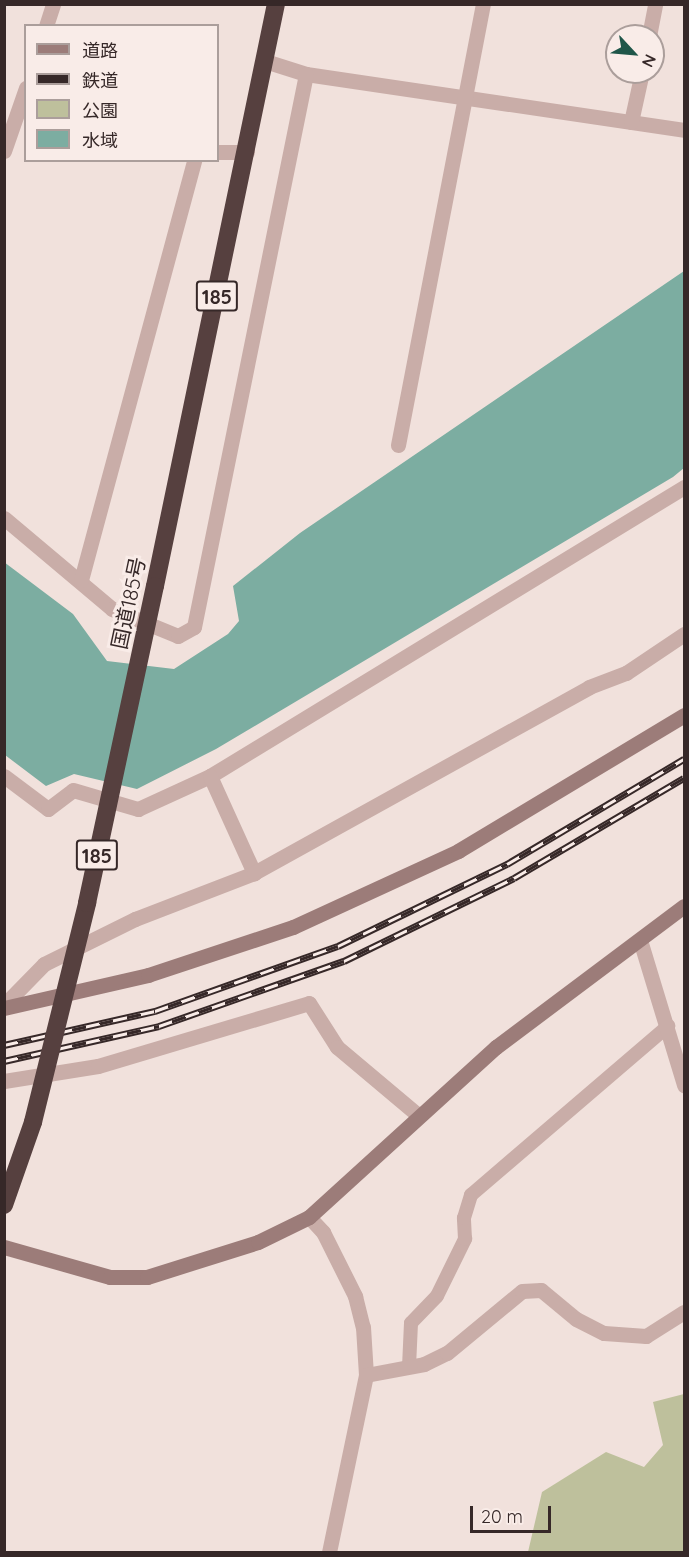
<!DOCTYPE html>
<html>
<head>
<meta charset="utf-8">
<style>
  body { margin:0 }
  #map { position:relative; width:689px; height:1557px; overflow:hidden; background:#f1e1dc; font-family:Quicksand,"Noto Sans JP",sans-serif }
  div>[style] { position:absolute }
  .green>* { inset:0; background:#bec09c }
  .water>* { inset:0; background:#7cada1 }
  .lane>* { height:14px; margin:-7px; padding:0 7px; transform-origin:7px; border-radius:7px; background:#c9ada8 }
  .street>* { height:15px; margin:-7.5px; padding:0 7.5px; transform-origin:7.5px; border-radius:7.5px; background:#c9ada8 }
  .secondary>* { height:15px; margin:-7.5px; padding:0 7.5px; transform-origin:7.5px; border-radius:7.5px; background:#9c7c79 }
  .highway>* { height:18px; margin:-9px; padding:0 9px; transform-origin:9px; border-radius:9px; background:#56403f }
  .rail>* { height:7px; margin-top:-3.5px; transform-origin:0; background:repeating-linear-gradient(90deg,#f9ece8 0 14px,#362828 0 28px); box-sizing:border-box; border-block:2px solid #362828 }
  .highway-bridge>* { height:18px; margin:-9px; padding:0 9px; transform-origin:9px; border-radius:9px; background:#56403f }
  span { translate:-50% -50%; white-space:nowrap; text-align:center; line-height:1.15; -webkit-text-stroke:6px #f9ece8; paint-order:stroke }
  .shield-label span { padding:2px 4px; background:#f9ece8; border:2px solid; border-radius:4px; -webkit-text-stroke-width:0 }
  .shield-label { font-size:20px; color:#362828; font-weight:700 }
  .street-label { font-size:21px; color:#362828 }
  .frame { position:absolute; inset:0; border:6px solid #362828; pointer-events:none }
  .legend { position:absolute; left:24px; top:24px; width:195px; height:138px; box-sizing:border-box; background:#f9ece8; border:2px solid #ab9e9b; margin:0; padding:8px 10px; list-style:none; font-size:18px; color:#362828 }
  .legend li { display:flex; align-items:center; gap:12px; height:30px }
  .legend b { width:30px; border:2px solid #ab9e9b }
  .north { position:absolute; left:605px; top:24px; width:60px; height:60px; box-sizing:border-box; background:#f9ece8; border:2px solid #ab9e9b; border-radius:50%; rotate:116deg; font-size:16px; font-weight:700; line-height:24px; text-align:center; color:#362828 }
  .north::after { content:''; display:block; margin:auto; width:21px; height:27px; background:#1f5649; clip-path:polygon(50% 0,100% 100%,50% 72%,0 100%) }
  .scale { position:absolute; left:470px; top:1506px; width:81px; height:27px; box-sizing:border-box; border:3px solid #362828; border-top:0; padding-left:8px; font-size:18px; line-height:21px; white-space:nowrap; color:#362828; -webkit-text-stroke:4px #f9ece8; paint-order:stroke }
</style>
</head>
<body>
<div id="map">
  <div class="green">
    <i style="clip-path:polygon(684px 1394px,684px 1552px,528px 1552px,542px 1492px,606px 1452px,644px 1467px,663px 1445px,653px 1402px)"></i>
  </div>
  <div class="water">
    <i style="clip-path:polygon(684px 271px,684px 468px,673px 477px,216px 749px,137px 789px,74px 774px,46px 786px,5px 755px,4px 562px,73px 614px,107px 661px,174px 669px,228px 634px,239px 621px,233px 586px,300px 533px)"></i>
  </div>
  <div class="lane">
    <i style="left:409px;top:1367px;width:44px;rotate:-87.4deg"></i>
    <i style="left:411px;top:1323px;width:37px;rotate:-46deg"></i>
    <i style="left:437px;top:1296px;width:64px;rotate:-63.8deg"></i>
    <i style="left:465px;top:1239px;width:21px;rotate:-93deg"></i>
    <i style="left:464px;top:1218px;width:24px;rotate:-73deg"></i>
    <i style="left:471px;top:1195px;width:260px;rotate:-40.6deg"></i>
  </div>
  <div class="street">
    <i style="left:46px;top:26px;width:23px;rotate:-72deg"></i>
    <i style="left:649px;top:36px;width:33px;rotate:-79deg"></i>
    <i style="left:265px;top:61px;width:43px;rotate:17.6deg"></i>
    <i style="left:306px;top:74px;width:382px;rotate:8.4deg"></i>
    <i style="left:631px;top:122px;width:51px;rotate:-77.6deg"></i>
    <i style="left:4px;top:151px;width:67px;rotate:-70.8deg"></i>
    <i style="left:218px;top:152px;width:29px"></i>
    <i style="left:398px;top:445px;width:449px;rotate:-79.1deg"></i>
    <i style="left:4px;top:518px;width:141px;rotate:40.1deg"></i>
    <i style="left:112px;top:609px;width:71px;rotate:22.2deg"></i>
    <i style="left:178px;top:636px;width:18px;rotate:-29deg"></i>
    <i style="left:194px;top:627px;width:564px;rotate:-78.55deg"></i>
    <i style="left:81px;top:580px;width:435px;rotate:-74.9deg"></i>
    <i style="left:4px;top:776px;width:55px;rotate:36.9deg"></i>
    <i style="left:48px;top:809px;width:31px;rotate:-37deg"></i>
    <i style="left:73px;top:790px;width:68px;rotate:16.3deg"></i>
    <i style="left:138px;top:809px;width:79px;rotate:-24.6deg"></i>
    <i style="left:210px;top:776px;width:555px;rotate:-31.37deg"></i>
    <i style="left:210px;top:776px;width:107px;rotate:65.6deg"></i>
    <i style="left:640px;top:940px;width:152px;rotate:73.1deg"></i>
    <i style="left:4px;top:1005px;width:57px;rotate:-45.7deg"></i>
    <i style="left:44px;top:964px;width:102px;rotate:-26.3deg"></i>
    <i style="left:135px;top:919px;width:128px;rotate:-21.1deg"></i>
    <i style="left:254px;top:873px;width:383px;rotate:-29deg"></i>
    <i style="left:589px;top:687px;width:40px;rotate:-21deg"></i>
    <i style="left:626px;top:673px;width:70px;rotate:-33.9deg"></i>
    <i style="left:4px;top:1081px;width:95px;rotate:-9.1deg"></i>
    <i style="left:98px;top:1066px;width:220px;rotate:-16.6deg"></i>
    <i style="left:309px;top:1003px;width:52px;rotate:57.5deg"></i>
    <i style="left:337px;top:1047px;width:106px;rotate:40deg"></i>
    <i style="left:309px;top:1217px;width:21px;rotate:47deg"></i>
    <i style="left:323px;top:1232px;width:72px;rotate:63.4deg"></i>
    <i style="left:355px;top:1296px;width:32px;rotate:76deg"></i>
    <i style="left:363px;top:1327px;width:48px;rotate:86.4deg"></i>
    <i style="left:366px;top:1375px;width:181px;rotate:101.8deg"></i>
    <i style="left:366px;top:1375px;width:59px;rotate:-10.7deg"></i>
    <i style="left:424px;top:1364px;width:25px;rotate:-26deg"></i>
    <i style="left:447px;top:1353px;width:97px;rotate:-39.6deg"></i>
    <i style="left:522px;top:1291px;width:19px;rotate:-3deg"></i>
    <i style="left:541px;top:1290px;width:45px;rotate:39.6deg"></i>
    <i style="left:576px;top:1319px;width:31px;rotate:27deg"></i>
    <i style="left:604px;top:1333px;width:42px;rotate:4.1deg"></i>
    <i style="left:646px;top:1336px;width:45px;rotate:-32.3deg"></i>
  </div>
  <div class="secondary">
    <i style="left:4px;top:1008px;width:148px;rotate:-12.9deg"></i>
    <i style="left:148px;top:975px;width:153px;rotate:-18.3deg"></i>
    <i style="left:293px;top:927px;width:182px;rotate:-24.7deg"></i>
    <i style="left:458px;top:851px;width:264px;rotate:-31deg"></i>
    <i style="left:4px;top:1247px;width:110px;rotate:15.8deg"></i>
    <i style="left:110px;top:1277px;width:37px"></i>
    <i style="left:147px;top:1277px;width:116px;rotate:-17.5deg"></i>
    <i style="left:258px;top:1242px;width:57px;rotate:-26.1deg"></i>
    <i style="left:309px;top:1217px;width:253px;rotate:-42.3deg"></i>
    <i style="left:496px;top:1047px;width:235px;rotate:-36.9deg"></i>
  </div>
  <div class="highway">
    <i style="left:155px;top:586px;width:594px;rotate:-78.26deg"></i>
    <i style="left:4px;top:1205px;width:88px;rotate:-70.7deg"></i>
  </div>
  <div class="rail">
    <i style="left:4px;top:1045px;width:155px;rotate:-12.7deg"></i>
    <i style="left:155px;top:1011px;width:194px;rotate:-19.6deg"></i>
    <i style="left:338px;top:946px;width:188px;rotate:-25.9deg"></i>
    <i style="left:507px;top:864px;width:206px;rotate:-30.7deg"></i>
    <i style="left:4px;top:1061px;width:159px;rotate:-12.7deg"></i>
    <i style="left:159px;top:1026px;width:196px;rotate:-19.4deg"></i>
    <i style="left:344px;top:961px;width:189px;rotate:-26deg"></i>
    <i style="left:514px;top:878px;width:197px;rotate:-30.5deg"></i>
  </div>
  <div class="highway-bridge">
    <i style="left:33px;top:1122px;width:226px;rotate:-76.1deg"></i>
    <i style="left:87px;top:903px;width:324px;rotate:-77.9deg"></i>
  </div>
  <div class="shield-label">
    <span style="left:217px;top:296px">185</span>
    <span style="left:97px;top:855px">185</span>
  </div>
  <div class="street-label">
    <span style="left:128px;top:603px;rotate:-78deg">国道185号</span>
  </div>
  <div class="frame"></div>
  <ul class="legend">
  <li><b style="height:8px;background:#9c7c79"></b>道路</li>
  <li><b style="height:8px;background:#362828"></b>鉄道</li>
  <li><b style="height:16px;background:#bec09c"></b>公園</li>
  <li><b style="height:16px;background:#7cada1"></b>水域</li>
  </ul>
  <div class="north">N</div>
  <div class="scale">20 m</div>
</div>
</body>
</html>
